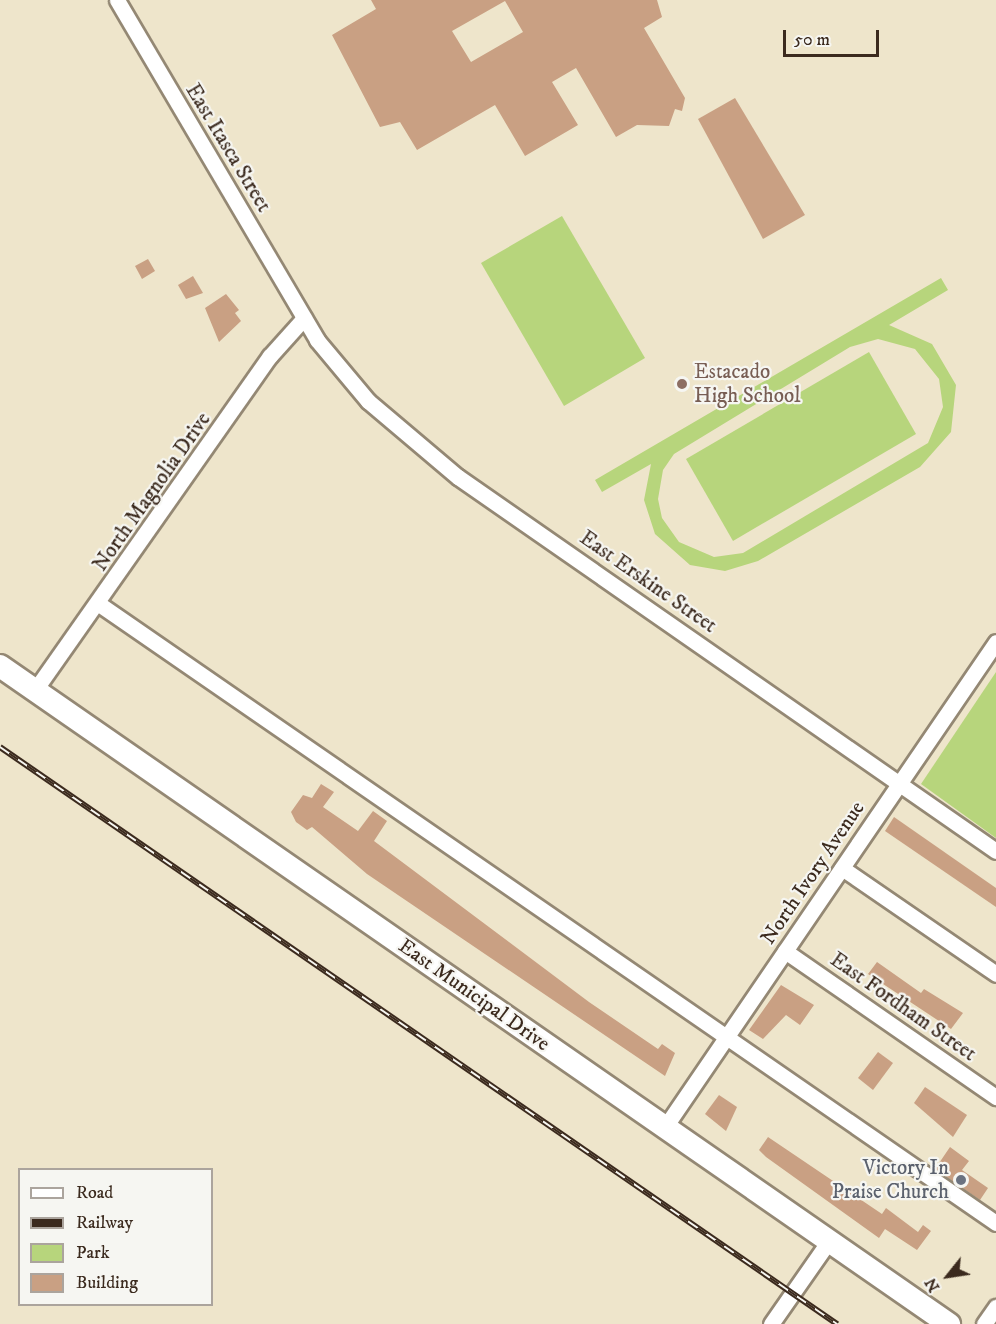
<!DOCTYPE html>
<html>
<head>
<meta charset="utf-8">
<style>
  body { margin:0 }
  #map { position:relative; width:996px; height:1324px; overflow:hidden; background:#eee5cb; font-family:"IM FELL DW Pica",serif }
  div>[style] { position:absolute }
  .green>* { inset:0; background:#b7d57c }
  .building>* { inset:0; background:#c9a083 }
  .roads { filter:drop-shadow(2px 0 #948874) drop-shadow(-2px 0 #948874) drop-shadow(0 2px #948874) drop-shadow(0 -2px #948874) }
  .street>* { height:15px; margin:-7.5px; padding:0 7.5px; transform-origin:7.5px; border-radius:7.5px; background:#fff }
  .secondary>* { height:22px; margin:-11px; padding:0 11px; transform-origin:11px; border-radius:11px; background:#fff }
  .rail>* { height:6px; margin-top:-3px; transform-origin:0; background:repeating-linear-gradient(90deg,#f6f6f2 0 11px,#3b2a1e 0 22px); box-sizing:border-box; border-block:2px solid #3b2a1e }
  .dots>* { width:16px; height:16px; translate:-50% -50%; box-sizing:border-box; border:3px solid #f6f6f2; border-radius:50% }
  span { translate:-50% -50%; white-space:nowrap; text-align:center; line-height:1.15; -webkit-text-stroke:4.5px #f6f6f2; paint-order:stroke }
  .street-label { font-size:21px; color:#3b2a1e }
  .education-label { font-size:21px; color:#785e54 }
  .left { translate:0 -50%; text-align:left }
  .worship-label { font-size:21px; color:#5b616d }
  .right { translate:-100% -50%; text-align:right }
  .legend { position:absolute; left:18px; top:1168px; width:195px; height:138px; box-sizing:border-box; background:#f6f6f2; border:2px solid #aba49d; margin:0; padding:8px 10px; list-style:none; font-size:18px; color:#3b2a1e }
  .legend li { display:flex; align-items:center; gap:12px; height:30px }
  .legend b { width:30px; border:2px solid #aba49d }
  .north { position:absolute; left:918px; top:1246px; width:60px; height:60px; -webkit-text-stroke:4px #f6f6f2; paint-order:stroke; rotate:240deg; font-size:16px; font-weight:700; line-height:24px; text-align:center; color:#3b2a1e }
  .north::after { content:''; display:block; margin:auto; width:21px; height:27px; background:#3b2a1e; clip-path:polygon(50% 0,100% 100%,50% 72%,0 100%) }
  .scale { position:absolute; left:783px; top:30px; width:96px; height:27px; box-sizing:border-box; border:3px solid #3b2a1e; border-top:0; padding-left:8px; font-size:18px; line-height:21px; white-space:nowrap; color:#3b2a1e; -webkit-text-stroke:4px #f6f6f2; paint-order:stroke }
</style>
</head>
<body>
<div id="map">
  <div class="green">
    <i style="clip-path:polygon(562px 216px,645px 358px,564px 406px,481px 263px)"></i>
    <i style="clip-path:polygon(evenodd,941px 278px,948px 290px,889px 325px,932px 344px,956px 385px,951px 432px,920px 467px,758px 561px,725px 571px,690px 565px,655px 534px,644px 500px,651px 464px,602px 492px,595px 480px,941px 278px,878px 339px,915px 349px,939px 379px,943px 407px,928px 443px,743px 553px,714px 557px,679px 542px,662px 518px,658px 499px,663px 470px,674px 454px,850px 347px,878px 339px)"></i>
    <i style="clip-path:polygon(869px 352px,916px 434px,733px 541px,686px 459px)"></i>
    <i style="clip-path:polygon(996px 672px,996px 838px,921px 784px)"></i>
  </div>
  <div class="building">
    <i style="clip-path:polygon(evenodd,371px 0,657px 0,662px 17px,644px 28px,685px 98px,682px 111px,675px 109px,669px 126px,637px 125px,616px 137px,576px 68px,552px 82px,578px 125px,525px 156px,495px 105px,417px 150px,400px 122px,380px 127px,332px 35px,376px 9px,371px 0,505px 1px,523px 32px,471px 62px,452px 31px,505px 1px)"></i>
    <i style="clip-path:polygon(735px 98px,805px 215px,763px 239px,698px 119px)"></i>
    <i style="clip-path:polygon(148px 259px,155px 271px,142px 279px,135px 266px)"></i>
    <i style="clip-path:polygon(193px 276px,203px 293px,186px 299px,178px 285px)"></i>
    <i style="clip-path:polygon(226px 294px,239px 310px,235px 313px,241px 321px,219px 342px,205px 308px)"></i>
    <i style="clip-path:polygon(321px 784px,334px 792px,323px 807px,358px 831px,373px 811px,387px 821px,374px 841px,589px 1002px,658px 1049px,662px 1044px,675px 1053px,665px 1076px,367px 874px,312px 827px,307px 830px,296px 822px,291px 812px,303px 795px,312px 798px)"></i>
    <i style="clip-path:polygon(894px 817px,996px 888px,996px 907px,885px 831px)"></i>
    <i style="clip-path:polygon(877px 962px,921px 993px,924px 989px,963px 1013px,951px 1029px,868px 974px)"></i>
    <i style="clip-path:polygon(781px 985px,814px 1005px,800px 1025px,786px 1015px,763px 1039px,749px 1030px)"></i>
    <i style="clip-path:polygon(878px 1052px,893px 1063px,873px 1090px,858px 1078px)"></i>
    <i style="clip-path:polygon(925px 1087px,967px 1115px,953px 1137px,914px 1103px)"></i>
    <i style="clip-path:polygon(719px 1095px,737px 1107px,726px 1131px,705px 1114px)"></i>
    <i style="clip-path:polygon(768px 1137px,882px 1214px,886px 1208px,918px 1232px,923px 1225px,931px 1231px,917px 1250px,885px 1229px,879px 1238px,766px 1157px,759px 1150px)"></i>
    <i style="clip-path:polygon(950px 1147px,969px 1161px,962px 1170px,988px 1188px,980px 1200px,935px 1169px)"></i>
  </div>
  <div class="roads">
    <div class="street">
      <i style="left:117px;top:0;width:394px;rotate:59.5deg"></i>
      <i style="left:317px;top:340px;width:80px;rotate:50.1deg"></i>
      <i style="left:368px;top:401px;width:118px;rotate:40.2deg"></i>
      <i style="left:458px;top:477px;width:655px;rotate:34.81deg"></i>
      <i style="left:99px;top:604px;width:1090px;rotate:34.61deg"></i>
      <i style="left:35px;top:690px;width:408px;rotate:-54.9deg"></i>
      <i style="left:270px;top:356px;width:51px;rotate:-48.2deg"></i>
      <i style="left:842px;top:868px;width:187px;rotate:34.5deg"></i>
      <i style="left:785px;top:951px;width:257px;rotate:34.7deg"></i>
      <i style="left:665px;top:1127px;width:587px;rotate:-55.69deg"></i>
      <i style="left:771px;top:1324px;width:101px;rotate:-55.1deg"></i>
      <i style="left:984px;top:1324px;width:21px;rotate:-55deg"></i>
    </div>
    <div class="secondary">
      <i style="left:0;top:666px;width:1155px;rotate:34.74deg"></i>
    </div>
  </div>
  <div class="rail">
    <i style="left:0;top:747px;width:1017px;rotate:34.58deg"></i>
  </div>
  <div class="dots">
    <i style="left:682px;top:384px;background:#8d6e63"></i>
    <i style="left:961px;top:1180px;background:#6b7280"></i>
  </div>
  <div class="street-label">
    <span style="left:228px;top:148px;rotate:59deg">East Itasca Street</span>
    <span style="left:152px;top:492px;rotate:-55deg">North Magnolia Drive</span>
    <span style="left:648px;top:582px;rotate:35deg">East Erskine Street</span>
    <span style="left:813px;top:873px;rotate:-56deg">North Ivory Avenue</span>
    <span style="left:474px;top:995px;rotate:35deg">East Municipal Drive</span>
    <span style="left:903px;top:1007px;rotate:35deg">East Fordham Street</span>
  </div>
  <div class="education-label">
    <span class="left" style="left:694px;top:384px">Estacado<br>High School</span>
  </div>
  <div class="worship-label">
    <span class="right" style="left:949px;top:1180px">Victory In<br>Praise Church</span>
  </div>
  <ul class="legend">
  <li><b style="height:8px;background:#fff"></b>Road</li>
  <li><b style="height:8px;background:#3b2a1e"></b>Railway</li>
  <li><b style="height:16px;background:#b7d57c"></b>Park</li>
  <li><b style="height:16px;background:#c9a083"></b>Building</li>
  </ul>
  <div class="north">N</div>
  <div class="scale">50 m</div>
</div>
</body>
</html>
